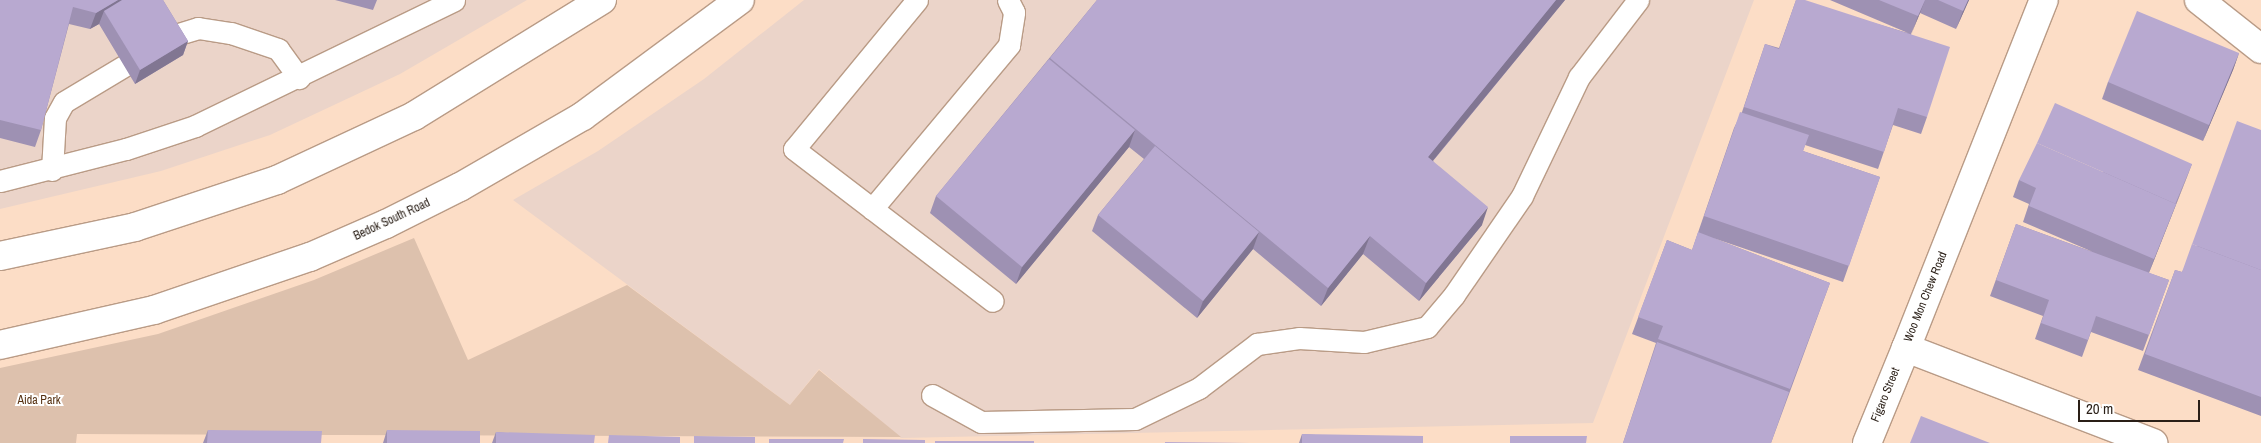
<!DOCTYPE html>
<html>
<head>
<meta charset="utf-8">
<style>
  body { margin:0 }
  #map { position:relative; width:2261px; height:443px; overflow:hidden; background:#fcddc6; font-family:"Archivo Narrow",sans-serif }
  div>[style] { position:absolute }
  .industrial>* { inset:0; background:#ebd4c9 }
  .green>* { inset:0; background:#ddc1ad }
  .roads { filter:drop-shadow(1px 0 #b99b86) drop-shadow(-1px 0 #b99b86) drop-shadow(0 1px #b99b86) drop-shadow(0 -1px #b99b86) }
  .service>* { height:21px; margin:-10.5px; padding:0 10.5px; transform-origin:10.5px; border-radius:10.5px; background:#fff }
  .minor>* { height:28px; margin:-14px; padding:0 14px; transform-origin:14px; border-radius:14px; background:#fff }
  .tertiary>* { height:28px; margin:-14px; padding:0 14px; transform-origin:14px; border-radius:14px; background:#fff }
  .secondary>* { height:28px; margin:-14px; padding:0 14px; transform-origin:14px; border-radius:14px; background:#fff }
  .wall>* { inset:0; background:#9e91b3 }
  .shaded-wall>* { inset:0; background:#817692 }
  .building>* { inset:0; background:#b8a9d0 }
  span { translate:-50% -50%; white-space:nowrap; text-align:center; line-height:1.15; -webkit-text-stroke:4px #fff; paint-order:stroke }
  .street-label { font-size:12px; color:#2a1f17 }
  .park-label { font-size:12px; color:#542f0f }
  .scale { position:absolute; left:2078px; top:400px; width:122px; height:22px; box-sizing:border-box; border:2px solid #2a1f17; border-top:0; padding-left:6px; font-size:15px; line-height:18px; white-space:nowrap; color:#2a1f17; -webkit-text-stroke:4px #fff; paint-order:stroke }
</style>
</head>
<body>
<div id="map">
  <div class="industrial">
    <i style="clip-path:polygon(0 0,527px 0,400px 74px,270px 135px,161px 171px,0 209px)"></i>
    <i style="clip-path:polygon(804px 0,1754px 0,1593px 423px,901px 438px,819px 369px,790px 405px,513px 200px,598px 151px,704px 79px)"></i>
  </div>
  <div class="green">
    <i style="clip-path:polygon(414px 238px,468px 360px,627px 285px,790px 405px,819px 370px,901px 437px,77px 434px,76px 443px,0 443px,0 368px,158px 334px,314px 280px)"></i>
  </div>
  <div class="roads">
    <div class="service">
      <i style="left:917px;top:0;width:193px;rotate:129.5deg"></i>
      <i style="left:794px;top:149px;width:250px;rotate:37.4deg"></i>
      <i style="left:172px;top:36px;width:27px;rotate:-17deg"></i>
      <i style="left:198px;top:28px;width:33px;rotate:9deg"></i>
      <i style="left:231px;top:33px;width:50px;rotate:18.8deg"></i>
      <i style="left:278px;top:49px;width:36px;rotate:54deg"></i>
      <i style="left:52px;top:170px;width:52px;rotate:-86.7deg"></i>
      <i style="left:55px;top:118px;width:18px;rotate:-61deg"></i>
      <i style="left:64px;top:102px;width:70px;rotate:-31deg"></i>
      <i style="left:0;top:181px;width:130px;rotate:-14.3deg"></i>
      <i style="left:126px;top:149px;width:73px;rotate:-18.4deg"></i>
      <i style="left:195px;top:126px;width:288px;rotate:-25.9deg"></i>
      <i style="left:872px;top:209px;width:214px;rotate:-50.1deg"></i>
      <i style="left:1009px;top:45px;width:33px;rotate:-81deg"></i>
      <i style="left:1014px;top:12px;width:13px;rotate:-117deg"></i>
      <i style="left:932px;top:395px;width:56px;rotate:28.9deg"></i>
      <i style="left:981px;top:422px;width:154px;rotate:-1.1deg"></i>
      <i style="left:1135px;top:419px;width:71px;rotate:-25.8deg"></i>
      <i style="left:1199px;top:388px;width:73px;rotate:-37.2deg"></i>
      <i style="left:1257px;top:344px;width:42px;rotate:-8.1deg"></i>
      <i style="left:1299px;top:338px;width:65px;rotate:3.5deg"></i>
      <i style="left:1364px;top:342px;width:65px;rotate:-13.4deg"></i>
      <i style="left:1427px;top:327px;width:42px;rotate:-49.8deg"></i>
      <i style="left:1454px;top:295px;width:120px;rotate:-55.5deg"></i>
      <i style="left:1522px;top:196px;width:132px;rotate:-64.4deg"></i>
      <i style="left:1579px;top:77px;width:97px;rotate:-52.5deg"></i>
    </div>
    <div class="minor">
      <i style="left:2199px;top:0;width:79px;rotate:38.3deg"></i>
      <i style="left:1906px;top:348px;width:374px;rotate:-68.4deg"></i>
    </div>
    <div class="tertiary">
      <i style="left:1867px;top:443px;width:103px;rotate:-67.7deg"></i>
      <i style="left:1906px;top:348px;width:265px;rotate:21deg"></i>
    </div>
    <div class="secondary">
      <i style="left:0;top:256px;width:138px;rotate:-12.1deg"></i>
      <i style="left:135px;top:227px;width:150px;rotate:-18.3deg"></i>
      <i style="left:277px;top:180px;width:151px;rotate:-25deg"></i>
      <i style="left:414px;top:116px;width:221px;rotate:-31.7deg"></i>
      <i style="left:0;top:345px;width:158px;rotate:-12.8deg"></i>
      <i style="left:154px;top:310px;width:165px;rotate:-18.8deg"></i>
      <i style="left:310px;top:257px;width:83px;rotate:-23.5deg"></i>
      <i style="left:386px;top:224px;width:83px;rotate:-26.6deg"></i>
      <i style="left:460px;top:187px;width:142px;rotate:-30deg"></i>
      <i style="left:583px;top:116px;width:195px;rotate:-36.5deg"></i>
    </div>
  </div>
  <div class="wall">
    <i style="clip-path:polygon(0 0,163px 0,188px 41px,183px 55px,135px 84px,99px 24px,90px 29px,69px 24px,41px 130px,35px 147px,0 138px)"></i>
    <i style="clip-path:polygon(335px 0,377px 0,373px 10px)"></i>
    <i style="clip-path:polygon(1097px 0,1565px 0,1433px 161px,1482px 225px,1419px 301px,1363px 254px,1321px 306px,1253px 249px,1197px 318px,1092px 231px,1098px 215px,1144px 159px,1129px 147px,1016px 284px,930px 213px,936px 196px)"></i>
    <i style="clip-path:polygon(1796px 0,1908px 33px,1830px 0,1969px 0,1956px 29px,1920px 13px,1911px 34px,1927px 117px,1921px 134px,1893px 125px,1878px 169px,1805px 145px,1803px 151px,1880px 177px,1843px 282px,1713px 238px,1830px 283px,1771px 443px,1623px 443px,1656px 343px,1632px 334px,1667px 240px,1692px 250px,1734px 128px,1742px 112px,1765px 44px,1779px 48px)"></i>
    <i style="clip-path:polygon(2239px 53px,2233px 70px,2203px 141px,2102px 99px,2108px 82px)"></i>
    <i style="clip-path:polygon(2261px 130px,2261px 416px,2138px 370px,2175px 270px,2182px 272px)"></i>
    <i style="clip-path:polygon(2192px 164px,2149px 273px,2169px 280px,2143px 351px,2091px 332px,2082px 357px,2035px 339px,2043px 316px,1990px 296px,2016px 224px,2093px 252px,2023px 222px,2029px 204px,2013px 197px,2019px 180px)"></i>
    <i style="clip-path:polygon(208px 430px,321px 443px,203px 443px)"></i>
    <i style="clip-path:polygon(387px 430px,480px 443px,383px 443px)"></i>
    <i style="clip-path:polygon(496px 432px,594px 443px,492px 443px)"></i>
    <i style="clip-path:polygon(1302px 434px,1423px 443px,1299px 443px)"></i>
  </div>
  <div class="shaded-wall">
    <i style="clip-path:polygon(118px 0,139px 0,104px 11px,99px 24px,90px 29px,96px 13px)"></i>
    <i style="clip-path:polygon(1556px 0,1565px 0,1421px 175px,1428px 157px)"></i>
    <i style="clip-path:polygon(1925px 0,1920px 13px,1911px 35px,1918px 16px)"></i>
    <i style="clip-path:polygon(1968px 0,1969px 0,1956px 29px,1963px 11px)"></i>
    <i style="clip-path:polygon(188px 41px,183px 55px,135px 84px,140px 70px)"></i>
    <i style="clip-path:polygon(2239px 53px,2233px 70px,2203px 141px,2209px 125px)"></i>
    <i style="clip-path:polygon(1135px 130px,1129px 147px,1016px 284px,1022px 267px)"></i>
    <i style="clip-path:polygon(2192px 164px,2187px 177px,2148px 275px,2154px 259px)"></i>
    <i style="clip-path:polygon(1488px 207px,1482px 225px,1419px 301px,1426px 283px)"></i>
    <i style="clip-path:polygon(1259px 232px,1253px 249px,1197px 318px,1203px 301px)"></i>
    <i style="clip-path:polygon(1370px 236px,1363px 254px,1321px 306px,1328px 288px)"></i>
  </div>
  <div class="building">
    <i style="clip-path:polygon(0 0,118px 0,96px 13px,73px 7px,41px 130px,0 120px)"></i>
    <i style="clip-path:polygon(122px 0,163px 0,188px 41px,140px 70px,104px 11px)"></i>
    <i style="clip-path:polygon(1097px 0,1556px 0,1428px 157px,1488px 207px,1426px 283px,1370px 236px,1328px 288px,1050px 58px)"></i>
    <i style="clip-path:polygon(1796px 0,1805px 0,1950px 47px,1927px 117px,1898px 108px,1884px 152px,1744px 107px,1765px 44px,1779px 49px)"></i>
    <i style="clip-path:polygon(1879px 0,1925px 0,1918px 16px)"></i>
    <i style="clip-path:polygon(1938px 0,1968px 0,1963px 11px)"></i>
    <i style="clip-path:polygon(2137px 11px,2239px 53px,2209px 125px,2108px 82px)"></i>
    <i style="clip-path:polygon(1049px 59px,1135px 130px,1022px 267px,936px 196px)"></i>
    <i style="clip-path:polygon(2055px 103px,2192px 164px,2174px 207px,2176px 204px,2037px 143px)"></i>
    <i style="clip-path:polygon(1740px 112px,1809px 135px,1803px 151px,1880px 177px,1849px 266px,1704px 216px)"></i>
    <i style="clip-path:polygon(2237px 121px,2261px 130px,2261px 270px,2192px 244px,2191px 247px)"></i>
    <i style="clip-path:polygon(2037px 143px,2176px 204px,2154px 259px,2029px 206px,2036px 188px,2019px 180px)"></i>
    <i style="clip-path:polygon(1155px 146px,1259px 232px,1203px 301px,1098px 215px)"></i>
    <i style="clip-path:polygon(2016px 224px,2169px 280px,2149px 335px,2096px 316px,2088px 340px,2041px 323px,2049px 300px,1996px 280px)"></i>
    <i style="clip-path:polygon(1698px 232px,1830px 283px,1790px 389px,1658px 339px,1663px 326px,1638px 317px,1667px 240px,1692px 250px)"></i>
    <i style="clip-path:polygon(2192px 244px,2261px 270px,2261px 397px,2145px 354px,2175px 270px,2182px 272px)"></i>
    <i style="clip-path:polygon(1657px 342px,1789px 392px,1771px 443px,1623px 443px)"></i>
    <i style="clip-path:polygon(1921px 416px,1990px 443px,1910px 443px)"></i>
    <i style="clip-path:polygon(208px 430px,322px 431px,321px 443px,207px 443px)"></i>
    <i style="clip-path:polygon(387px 430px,480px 431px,480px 443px,387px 443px)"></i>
    <i style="clip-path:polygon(496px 432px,595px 435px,594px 443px,496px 443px)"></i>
    <i style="clip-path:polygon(1302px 434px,1423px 436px,1423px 443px,1302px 443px)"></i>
    <i style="clip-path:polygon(609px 435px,680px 437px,680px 443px,608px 443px)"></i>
    <i style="clip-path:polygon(694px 436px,755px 437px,755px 443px,694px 443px)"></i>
    <i style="clip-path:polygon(1510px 436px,1587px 436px,1586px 443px,1510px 443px)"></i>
    <i style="clip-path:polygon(769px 439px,844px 439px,843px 443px,769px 443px)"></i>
    <i style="clip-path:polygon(863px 439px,925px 440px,925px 443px,863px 443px)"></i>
    <i style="clip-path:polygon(935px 441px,1034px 441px,1034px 443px,935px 443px)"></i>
    <i style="clip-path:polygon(1165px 442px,1250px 443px,1165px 443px)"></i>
  </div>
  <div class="street-label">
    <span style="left:392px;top:220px;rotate:-25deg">Bedok South Road</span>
    <span style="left:1926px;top:297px;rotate:-68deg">Woo Mon Chew Road</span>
    <span style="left:1886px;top:395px;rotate:-68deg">Figaro Street</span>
  </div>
  <div class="park-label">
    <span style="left:39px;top:401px">Aida Park</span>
  </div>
  <div class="scale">20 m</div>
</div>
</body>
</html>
